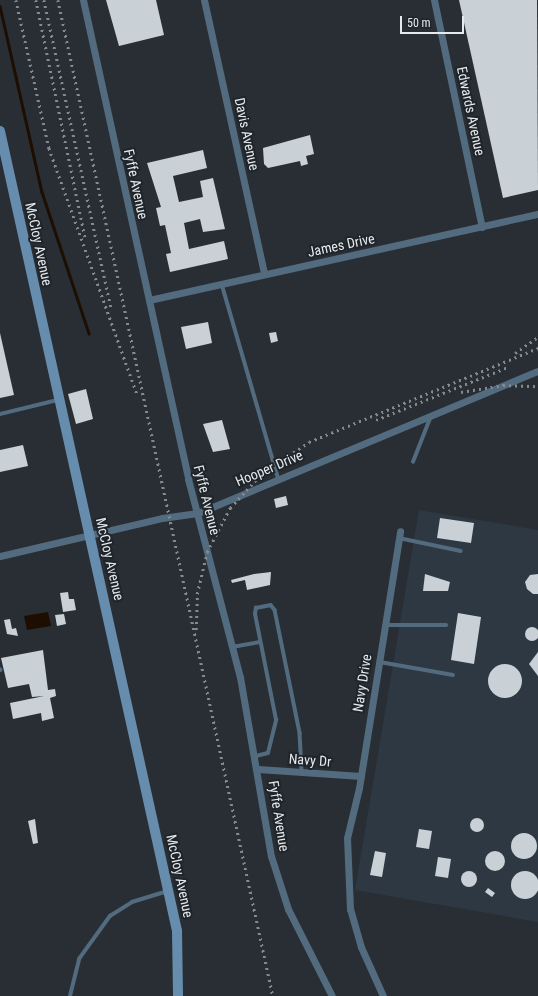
<!DOCTYPE html>
<html>
<head>
<meta charset="utf-8">
<style>
  body { margin:0 }
  #map { position:relative; width:538px; height:996px; overflow:hidden; background:#282e34; font-family:"Roboto Condensed",sans-serif }
  div>[style] { position:absolute }
  .built>* { inset:0; background:#2d3842 }
  .water>* { inset:0; background:#1d0e01 }
  .stream>* { height:2.5px; margin:-1.25px; padding:0 1.25px; transform-origin:1.25px; border-radius:1.25px; background:#1d0e01 }
  .building>* { inset:0; background:#c9d1d7 }
  .round { border-radius:50% }
  .lane>* { height:3.5px; margin:-1.75px; padding:0 1.75px; transform-origin:1.75px; border-radius:1.75px; background:#536b7f }
  .street>* { height:7px; margin:-3.5px; padding:0 3.5px; transform-origin:3.5px; border-radius:3.5px; background:#536b7f }
  .secondary>* { height:10px; margin:-5px; padding:0 5px; transform-origin:5px; border-radius:5px; background:#668dad }
  .rail>* { height:2.5px; margin-top:-1.25px; transform-origin:0; background:repeating-linear-gradient(90deg,#858a8f 0 2px,transparent 0 6px) }
  span { translate:-50% -50%; white-space:nowrap; text-align:center; line-height:1.15; -webkit-text-stroke:4px #1f252a; paint-order:stroke }
  .street-label { font-size:14px; color:#e6eaed }
  .scale { position:absolute; left:400px; top:16px; width:64px; height:18px; box-sizing:border-box; border:2px solid #e6eaed; border-top:0; padding-left:5px; font-size:12px; line-height:14px; white-space:nowrap; color:#e6eaed; -webkit-text-stroke:3px #1f252a; paint-order:stroke }
</style>
</head>
<body>
<div id="map">
  <div class="built">
    <i style="clip-path:polygon(419px 510px,538px 530px,538px 922px,355px 890px)"></i>
  </div>
  <div class="water">
    <i style="clip-path:polygon(48px 612px,51px 626px,27px 630px,24px 616px)"></i>
  </div>
  <div class="stream">
    <i style="left:0;top:6px;width:191px;rotate:77.3deg"></i>
    <i style="left:42px;top:192px;width:149px;rotate:71.6deg"></i>
  </div>
  <div class="building">
    <i style="clip-path:polygon(106px 0,156px 0,164px 35px,119px 46px)"></i>
    <i style="clip-path:polygon(459px 0,537px 0,538px 190px,503px 198px)"></i>
    <i style="clip-path:polygon(310px 135px,314px 154px,306px 156px,308px 164px,301px 166px,300px 161px,268px 168px,264px 164px,263px 148px)"></i>
    <i style="clip-path:polygon(203px 150px,207px 168px,173px 176px,179px 202px,203px 197px,200px 181px,213px 178px,225px 229px,203px 232px,200px 219px,184px 223px,189px 249px,224px 241px,228px 259px,170px 272px,166px 254px,171px 253px,165px 225px,160px 226px,156px 208px,161px 207px,147px 163px)"></i>
    <i style="clip-path:polygon(208px 322px,212px 343px,186px 349px,181px 327px)"></i>
    <i style="clip-path:polygon(276px 332px,278px 341px,271px 343px,269px 333px)"></i>
    <i style="clip-path:polygon(0 333px,14px 395px,0 398px)"></i>
    <i style="clip-path:polygon(86px 389px,93px 419px,76px 424px,68px 394px)"></i>
    <i style="clip-path:polygon(222px 420px,230px 449px,213px 452px,203px 424px)"></i>
    <i style="clip-path:polygon(23px 445px,28px 466px,0 472px,0 450px)"></i>
    <i style="clip-path:polygon(286px 496px,288px 505px,276px 508px,274px 499px)"></i>
    <i style="clip-path:polygon(440px 518px,474px 523px,471px 543px,437px 538px)"></i>
    <i style="clip-path:polygon(271px 572px,270px 585px,247px 590px,245px 580px,232px 583px,231px 580px,254px 574px)"></i>
    <i style="clip-path:polygon(425px 574px,450px 582px,448px 591px,423px 591px)"></i>
    <i style="clip-path:polygon(538px 574px,538px 594px,533px 594px,527px 589px,525px 582px,530px 575px)"></i>
    <i style="clip-path:polygon(68px 592px,69px 599px,74px 599px,76px 610px,63px 612px,60px 593px)"></i>
    <i style="clip-path:polygon(458px 613px,481px 617px,474px 664px,451px 660px)"></i>
    <i style="clip-path:polygon(64px 614px,66px 624px,57px 626px,55px 615px)"></i>
    <i style="clip-path:polygon(10px 619px,12px 629px,16px 628px,18px 636px,7px 634px,4px 620px)"></i>
    <i class="round" style="left:525px;top:627px;width:14px;height:14px"></i>
    <i style="clip-path:polygon(43px 650px,48px 690px,55px 689px,56px 696px,50px 698px,54px 718px,42px 721px,41px 713px,13px 719px,10px 703px,44px 696px,32px 697px,29px 684px,8px 688px,1px 658px)"></i>
    <i style="clip-path:polygon(538px 652px,538px 676px,529px 664px)"></i>
    <i class="round" style="left:488px;top:664px;width:34px;height:34px"></i>
    <i class="round" style="left:470px;top:818px;width:14px;height:14px"></i>
    <i style="clip-path:polygon(35px 819px,38px 843px,33px 844px,28px 821px)"></i>
    <i style="clip-path:polygon(419px 829px,432px 831px,429px 849px,416px 847px)"></i>
    <i class="round" style="left:511px;top:833px;width:26px;height:26px"></i>
    <i class="round" style="left:485px;top:851px;width:20px;height:20px"></i>
    <i style="clip-path:polygon(375px 851px,386px 853px,382px 877px,370px 875px)"></i>
    <i style="clip-path:polygon(438px 857px,451px 859px,448px 878px,435px 876px)"></i>
    <i class="round" style="left:461px;top:871px;width:16px;height:16px"></i>
    <i class="round" style="left:511px;top:871px;width:28px;height:28px"></i>
    <i style="clip-path:polygon(488px 888px,495px 893px,492px 897px,485px 892px)"></i>
  </div>
  <div class="lane">
    <i style="left:222px;top:284px;width:201px;rotate:73.8deg"></i>
    <i style="left:0;top:414px;width:60px;rotate:-13.6deg"></i>
    <i style="left:413px;top:462px;width:49px;rotate:-68.6deg"></i>
    <i style="left:399px;top:538px;width:63px;rotate:11.8deg"></i>
    <i style="left:385px;top:625px;width:61px"></i>
    <i style="left:232px;top:647px;width:28px;rotate:-10deg"></i>
    <i style="left:380px;top:662px;width:74px;rotate:10.1deg"></i>
    <i style="left:0;top:669px;width:1px;rotate:45deg"></i>
    <i style="left:256px;top:756px;width:12px;rotate:-14deg"></i>
    <i style="left:268px;top:753px;width:34px;rotate:-76deg"></i>
    <i style="left:276px;top:720px;width:108px;rotate:-101.2deg"></i>
    <i style="left:255px;top:614px;width:6px;rotate:-81deg"></i>
    <i style="left:256px;top:608px;width:15px;rotate:-11deg"></i>
    <i style="left:271px;top:605px;width:6px;rotate:51deg"></i>
    <i style="left:275px;top:610px;width:126px;rotate:78.5deg"></i>
    <i style="left:300px;top:733px;width:39px;rotate:87deg"></i>
    <i style="left:70px;top:996px;width:38px;rotate:-76deg"></i>
    <i style="left:79px;top:959px;width:53px;rotate:-54.2deg"></i>
    <i style="left:110px;top:916px;width:26px;rotate:-32deg"></i>
    <i style="left:132px;top:902px;width:37px;rotate:-17deg"></i>
  </div>
  <div class="street">
    <i style="left:83px;top:0;width:490px;rotate:77.6deg"></i>
    <i style="left:188px;top:479px;width:205px;rotate:75.3deg"></i>
    <i style="left:240px;top:677px;width:182px;rotate:80.2deg"></i>
    <i style="left:271px;top:856px;width:56px;rotate:72.2deg"></i>
    <i style="left:288px;top:909px;width:97px;rotate:63.2deg"></i>
    <i style="left:204px;top:0;width:280px;rotate:77.6deg"></i>
    <i style="left:434px;top:0;width:232px;rotate:78.1deg"></i>
    <i style="left:149px;top:300px;width:398px;rotate:-12.5deg"></i>
    <i style="left:0;top:556px;width:166px;rotate:-13.2deg"></i>
    <i style="left:162px;top:518px;width:36px;rotate:-8deg"></i>
    <i style="left:198px;top:513px;width:368px;rotate:-22.7deg"></i>
    <i style="left:258px;top:769px;width:103px;rotate:3.9deg"></i>
    <i style="left:383px;top:996px;width:54px;rotate:-114.2deg"></i>
    <i style="left:361px;top:947px;width:40px;rotate:-106deg"></i>
    <i style="left:350px;top:909px;width:71px;rotate:-92.4deg"></i>
    <i style="left:347px;top:838px;width:51px;rotate:-76.5deg"></i>
    <i style="left:359px;top:788px;width:260px;rotate:-80.9deg"></i>
  </div>
  <div class="secondary">
    <i style="left:0;top:131px;width:819px;rotate:77.52deg"></i>
    <i style="left:177px;top:931px;width:65px;rotate:89.1deg"></i>
  </div>
  <div class="rail">
    <i style="left:16px;top:0;width:152px;rotate:77.4deg"></i>
    <i style="left:49px;top:148px;width:263px;rotate:70.3deg"></i>
    <i style="left:36px;top:0;width:242px;rotate:78.3deg"></i>
    <i style="left:44px;top:0;width:318px;rotate:77.7deg"></i>
    <i style="left:58px;top:0;width:1019px;rotate:77.82deg"></i>
    <i style="left:515px;top:353px;width:28px;rotate:-35deg"></i>
    <i style="left:461px;top:392px;width:43px;rotate:-9.5deg"></i>
    <i style="left:503px;top:385px;width:35px;rotate:2deg"></i>
    <i style="left:376px;top:420px;width:142px;rotate:-21.9deg"></i>
    <i style="left:196px;top:630px;width:36px;rotate:-88deg"></i>
    <i style="left:197px;top:594px;width:43px;rotate:-76.6deg"></i>
    <i style="left:207px;top:552px;width:50px;rotate:-62.4deg"></i>
    <i style="left:230px;top:508px;width:49px;rotate:-47.5deg"></i>
    <i style="left:263px;top:472px;width:55px;rotate:-33.1deg"></i>
    <i style="left:309px;top:442px;width:248px;rotate:-22.3deg"></i>
  </div>
  <div class="street-label">
    <span style="left:471px;top:111px;rotate:78deg">Edwards Avenue</span>
    <span style="left:247px;top:134px;rotate:78deg">Davis Avenue</span>
    <span style="left:136px;top:184px;rotate:78deg">Fyffe Avenue</span>
    <span style="left:39px;top:244px;rotate:78deg">McCloy Avenue</span>
    <span style="left:341px;top:245px;rotate:-12deg">James Drive</span>
    <span style="left:269px;top:468px;rotate:-23deg">Hooper Drive</span>
    <span style="left:207px;top:500px;rotate:76deg">Fyffe Avenue</span>
    <span style="left:110px;top:559px;rotate:77deg">McCloy Avenue</span>
    <span style="left:362px;top:683px;rotate:-81deg">Navy Drive</span>
    <span style="left:310px;top:760px;rotate:4deg">Navy Dr</span>
    <span style="left:279px;top:816px;rotate:81deg">Fyffe Avenue</span>
    <span style="left:180px;top:876px;rotate:78deg">McCloy Avenue</span>
  </div>
  <div class="scale">50 m</div>
</div>
</body>
</html>
